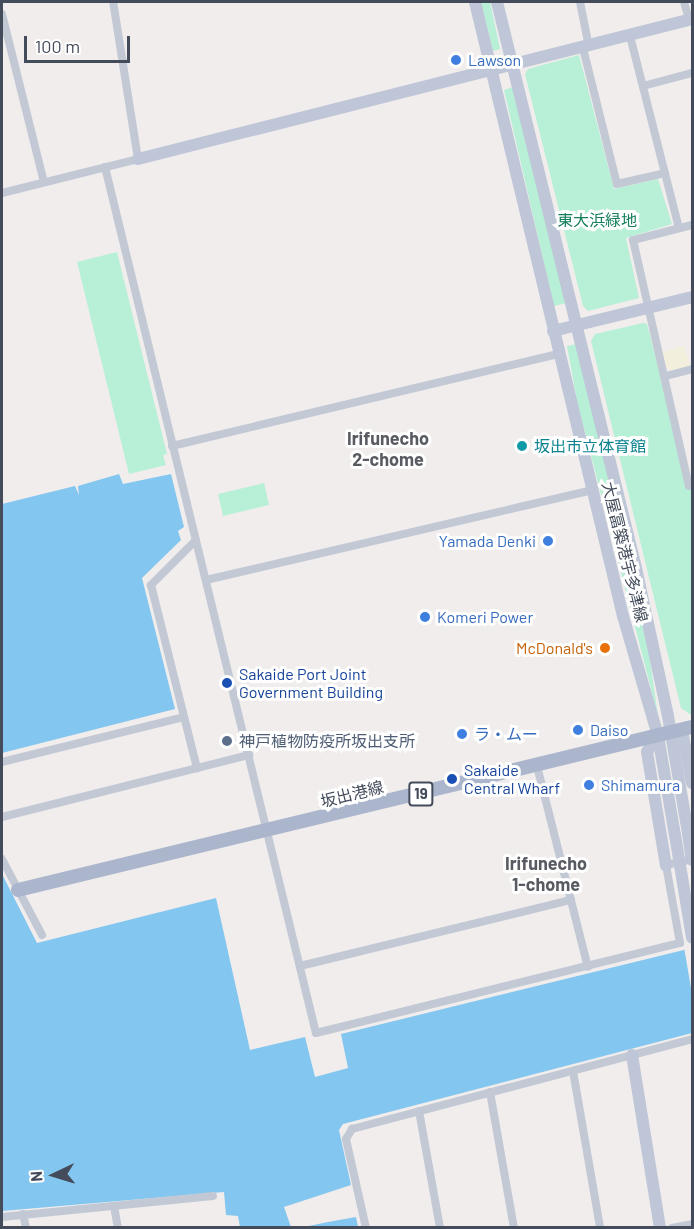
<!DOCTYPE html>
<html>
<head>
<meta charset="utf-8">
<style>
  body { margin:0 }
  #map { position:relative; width:694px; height:1229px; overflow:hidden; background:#f0edec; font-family:Barlow,"Noto Sans JP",sans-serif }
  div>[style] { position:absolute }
  .green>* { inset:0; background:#b8f0d7 }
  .sand>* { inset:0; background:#f2efdc }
  .water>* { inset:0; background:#83c6ef }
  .pier>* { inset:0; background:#f0edec }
  .street>* { height:8px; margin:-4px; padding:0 4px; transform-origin:4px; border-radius:4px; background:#c2c9d5 }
  .secondary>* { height:12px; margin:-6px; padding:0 6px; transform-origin:6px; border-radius:6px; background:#bec6d7 }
  .primary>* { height:14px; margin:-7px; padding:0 7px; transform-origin:7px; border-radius:7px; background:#abb6cd }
  .secondary-bridge>* { height:12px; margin:-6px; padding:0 6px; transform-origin:6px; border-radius:6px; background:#bec6d7 }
  .dots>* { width:16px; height:16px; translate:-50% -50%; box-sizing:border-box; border:3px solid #fff; border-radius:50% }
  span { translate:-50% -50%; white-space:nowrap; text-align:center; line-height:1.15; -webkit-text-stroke:6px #fff; paint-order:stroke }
  .shield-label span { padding:2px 4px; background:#fff; border:2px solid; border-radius:4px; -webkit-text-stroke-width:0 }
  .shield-label { font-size:15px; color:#444c5b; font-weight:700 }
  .shop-label { font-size:16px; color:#366cbe }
  .left { translate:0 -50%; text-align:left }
  .right { translate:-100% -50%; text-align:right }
  .park-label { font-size:16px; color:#137e5b }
  .culture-label { font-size:16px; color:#0d838f }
  .street-label { font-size:16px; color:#444c5b }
  .food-label { font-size:16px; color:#c56008 }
  .transit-label { font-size:16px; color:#164399 }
  .service-label { font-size:16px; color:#4e5e75 }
  .neighbourhood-label { font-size:18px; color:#595b62; font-weight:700 }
  .frame { position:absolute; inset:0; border:3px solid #444c5b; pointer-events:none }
  .north { position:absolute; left:24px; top:1145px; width:60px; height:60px; -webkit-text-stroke:4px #fff; paint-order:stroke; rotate:266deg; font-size:16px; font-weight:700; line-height:24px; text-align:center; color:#444c5b }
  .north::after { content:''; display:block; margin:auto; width:21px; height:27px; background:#444c5b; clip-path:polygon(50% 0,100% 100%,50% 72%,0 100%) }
  .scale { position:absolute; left:24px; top:36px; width:106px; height:27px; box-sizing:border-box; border:3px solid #444c5b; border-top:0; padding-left:8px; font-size:18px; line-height:21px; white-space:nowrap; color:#444c5b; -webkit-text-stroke:4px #fff; paint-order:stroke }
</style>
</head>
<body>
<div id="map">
  <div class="green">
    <i style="clip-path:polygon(481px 2px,490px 2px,500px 49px,493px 51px)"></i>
    <i style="clip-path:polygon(579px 55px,614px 189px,658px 179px,672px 224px,626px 238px,639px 298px,588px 311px,583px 306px,525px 74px,528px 69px)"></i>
    <i style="clip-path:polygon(513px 87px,566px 303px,554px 306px,504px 90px)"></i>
    <i style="clip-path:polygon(117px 252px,167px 454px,163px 455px,166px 465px,129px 474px,77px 262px)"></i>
    <i style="clip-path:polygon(643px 323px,647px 324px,689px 489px,692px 489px,691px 715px,681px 708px,591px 341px,595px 334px)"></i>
    <i style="clip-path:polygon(577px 344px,647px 639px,658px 716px,577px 401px,567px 346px)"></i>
    <i style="clip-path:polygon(264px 483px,269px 505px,223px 516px,218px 494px)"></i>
  </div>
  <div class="sand">
    <i style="clip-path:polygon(684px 346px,690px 366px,673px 371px,667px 368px,663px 352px)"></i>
  </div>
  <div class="water">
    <i style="clip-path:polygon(119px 474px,123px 484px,171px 474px,184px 527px,178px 531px,181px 540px,142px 578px,175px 709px,2px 753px,2px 504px,75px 486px,79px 495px,78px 486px)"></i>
    <i style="clip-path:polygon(2px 874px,37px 943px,216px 898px,250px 1050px,305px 1037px,315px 1077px,348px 1068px,341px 1034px,692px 948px,692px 1033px,343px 1124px,339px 1130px,351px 1185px,284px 1207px,291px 1227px,240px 1227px,238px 1216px,226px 1215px,224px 1192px,2px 1211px)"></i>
    <i style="clip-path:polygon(356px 1217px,358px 1227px,304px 1227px,328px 1222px)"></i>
  </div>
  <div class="pier">
    <i style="clip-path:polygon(692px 945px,692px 994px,684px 947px)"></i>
  </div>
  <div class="street">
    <i style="left:580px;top:2px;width:46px;rotate:78.7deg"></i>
    <i style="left:684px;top:2px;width:19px;rotate:74deg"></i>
    <i style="left:2px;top:14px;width:173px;rotate:76deg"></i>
    <i style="left:630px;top:36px;width:198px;rotate:75.7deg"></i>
    <i style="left:583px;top:48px;width:140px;rotate:76deg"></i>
    <i style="left:617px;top:184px;width:49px;rotate:-12.9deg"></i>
    <i style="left:643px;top:86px;width:51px;rotate:-14.9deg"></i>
    <i style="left:105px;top:167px;width:891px;rotate:76.31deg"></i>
    <i style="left:316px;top:1033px;width:375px;rotate:-13.9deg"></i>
    <i style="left:680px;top:943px;width:79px;rotate:-100.2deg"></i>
    <i style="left:666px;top:865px;width:19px;rotate:-12deg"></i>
    <i style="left:2px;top:193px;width:140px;rotate:-14deg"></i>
    <i style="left:138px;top:159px;width:159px;rotate:-99deg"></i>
    <i style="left:692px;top:225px;width:61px;rotate:165.7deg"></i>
    <i style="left:633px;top:240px;width:252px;rotate:77.2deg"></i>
    <i style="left:689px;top:486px;width:3px;rotate:-18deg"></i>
    <i style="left:666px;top:376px;width:27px;rotate:-15deg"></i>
    <i style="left:172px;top:446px;width:397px;rotate:-13.4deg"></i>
    <i style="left:196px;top:540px;width:64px;rotate:135deg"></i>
    <i style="left:151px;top:585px;width:189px;rotate:75.9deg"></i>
    <i style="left:206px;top:580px;width:396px;rotate:-13.1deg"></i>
    <i style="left:2px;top:762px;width:187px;rotate:-13.9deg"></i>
    <i style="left:537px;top:766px;width:207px;rotate:75.8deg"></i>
    <i style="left:2px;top:817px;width:255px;rotate:-14.1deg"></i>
    <i style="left:2px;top:859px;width:86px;rotate:62.2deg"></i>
    <i style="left:300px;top:966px;width:279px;rotate:-13.7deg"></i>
    <i style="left:573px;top:1071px;width:159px;rotate:80.2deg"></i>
    <i style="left:490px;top:1092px;width:138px;rotate:80deg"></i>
    <i style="left:419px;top:1111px;width:119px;rotate:79.8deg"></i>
    <i style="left:114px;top:1206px;width:22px;rotate:80deg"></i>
    <i style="left:23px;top:1214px;width:14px;rotate:78deg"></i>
    <i style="left:2px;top:1217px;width:212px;rotate:-5.7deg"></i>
    <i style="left:366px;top:1228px;width:91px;rotate:-102.7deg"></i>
    <i style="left:346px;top:1139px;width:12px;rotate:-59deg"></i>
    <i style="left:352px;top:1129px;width:352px;rotate:-14.8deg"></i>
    <i style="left:672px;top:1228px;width:20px;rotate:-11deg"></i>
  </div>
  <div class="secondary">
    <i style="left:475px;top:2px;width:632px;rotate:76.45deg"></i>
    <i style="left:623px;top:616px;width:125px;rotate:73.7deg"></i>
    <i style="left:658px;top:736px;width:100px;rotate:80.3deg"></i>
    <i style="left:497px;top:2px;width:583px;rotate:76.2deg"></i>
    <i style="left:636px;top:568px;width:151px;rotate:77.8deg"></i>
    <i style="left:668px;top:716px;width:119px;rotate:80.3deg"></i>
    <i style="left:138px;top:159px;width:571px;rotate:-14.18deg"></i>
    <i style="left:553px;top:331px;width:143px;rotate:-13.7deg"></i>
    <i style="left:671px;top:733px;width:12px;rotate:14deg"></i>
    <i style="left:683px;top:736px;width:48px;rotate:79.2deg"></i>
    <i style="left:658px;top:736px;width:19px;rotate:125deg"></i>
    <i style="left:647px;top:752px;width:115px;rotate:80.5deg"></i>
    <i style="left:632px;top:1055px;width:175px;rotate:80.8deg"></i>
  </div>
  <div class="primary">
    <i style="left:18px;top:890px;width:693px;rotate:-13.6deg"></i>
  </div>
  <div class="secondary-bridge">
    <i style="left:688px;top:833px;width:27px;rotate:82deg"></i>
    <i style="left:675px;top:835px;width:104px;rotate:80.6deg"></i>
  </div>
  <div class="dots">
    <i style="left:456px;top:60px;background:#3f7fe0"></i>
    <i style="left:522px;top:446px;background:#0f9aa8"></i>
    <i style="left:548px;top:541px;background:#3f7fe0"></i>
    <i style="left:425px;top:617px;background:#3f7fe0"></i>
    <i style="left:605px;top:648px;background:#e8710a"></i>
    <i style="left:227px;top:683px;background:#1a4fb4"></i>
    <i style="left:578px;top:730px;background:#3f7fe0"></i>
    <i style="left:462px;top:734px;background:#3f7fe0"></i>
    <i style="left:227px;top:741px;background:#5c6f8a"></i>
    <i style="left:452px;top:779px;background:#1a4fb4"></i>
    <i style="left:589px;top:785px;background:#3f7fe0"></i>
  </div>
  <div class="shield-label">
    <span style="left:421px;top:794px">19</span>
  </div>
  <div class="shop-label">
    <span class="left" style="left:468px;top:60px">Lawson</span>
    <span class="right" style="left:536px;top:541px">Yamada Denki</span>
    <span class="left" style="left:437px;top:617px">Komeri Power</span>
    <span class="left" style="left:590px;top:730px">Daiso</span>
    <span class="left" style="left:474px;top:734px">ラ・ムー</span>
    <span class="left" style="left:601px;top:785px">Shimamura</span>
  </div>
  <div class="park-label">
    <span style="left:597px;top:220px">東大浜緑地</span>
  </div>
  <div class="culture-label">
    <span class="left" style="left:534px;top:446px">坂出市立体育館</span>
  </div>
  <div class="street-label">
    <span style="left:625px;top:552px;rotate:76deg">大屋冨築港宇多津線</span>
    <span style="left:352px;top:794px;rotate:-14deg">坂出港線</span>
  </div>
  <div class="food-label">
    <span class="right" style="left:593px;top:648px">McDonald's</span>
  </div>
  <div class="transit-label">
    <span class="left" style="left:239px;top:683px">Sakaide Port Joint<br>Government Building</span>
    <span class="left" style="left:464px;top:779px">Sakaide<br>Central Wharf</span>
  </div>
  <div class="service-label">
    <span class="left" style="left:239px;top:741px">神戸植物防疫所坂出支所</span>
  </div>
  <div class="neighbourhood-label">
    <span style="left:388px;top:449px">Irifunecho<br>2-chome</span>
    <span style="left:546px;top:874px">Irifunecho<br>1-chome</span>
  </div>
  <div class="frame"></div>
  <div class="north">N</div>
  <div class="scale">100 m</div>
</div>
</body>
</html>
